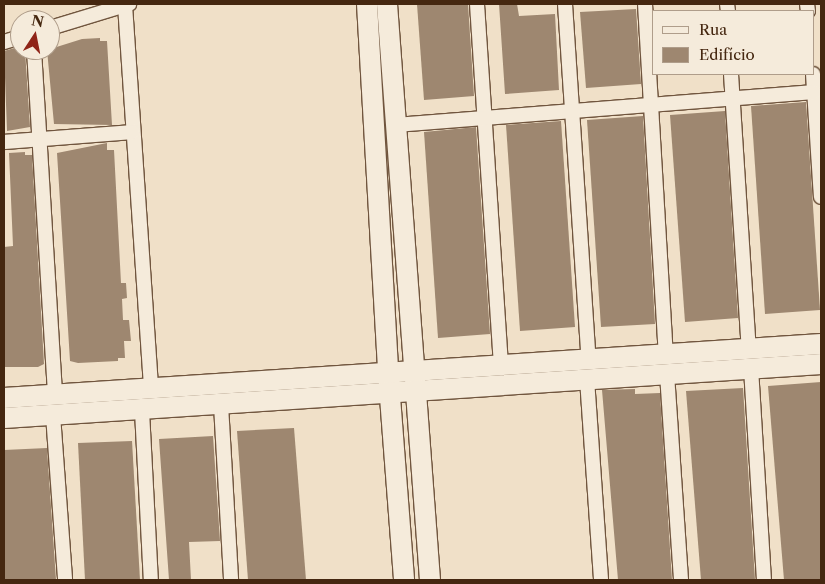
<!DOCTYPE html>
<html>
<head>
<meta charset="utf-8">
<style>
  body { margin:0 }
  #map { position:relative; width:825px; height:584px; overflow:hidden; background:#f0e0c8; font-family:"Libre Caslon Text",serif }
  div>[style] { position:absolute }
  .building>* { inset:0; background:#9e8770 }
  .roads { filter:drop-shadow(1px 0 #70553e) drop-shadow(-1px 0 #70553e) drop-shadow(0 1px #70553e) drop-shadow(0 -1px #70553e) }
  .street>* { height:14px; margin:-7px; padding:0 7px; transform-origin:7px; border-radius:7px; background:#f5ebdb }
  .secondary>* { height:20px; margin:-10px; padding:0 10px; transform-origin:10px; border-radius:10px; background:#f5ebdb }
  span { translate:-50% -50%; white-space:nowrap; text-align:center; line-height:1.15; -webkit-text-stroke:4.5px #f5ebdb; paint-order:stroke }
  .frame { position:absolute; inset:0; border:5px solid #452710; pointer-events:none }
  .legend { position:absolute; left:652px; top:10px; width:162px; height:65px; box-sizing:border-box; background:#f5ebdb; border:1px solid #af9d8a; margin:0; padding:6px 9px; list-style:none; font-size:15px; color:#452710 }
  .legend li { display:flex; align-items:center; gap:10px; height:25px }
  .legend b { width:25px; border:1px solid #af9d8a }
  .north { position:absolute; left:10px; top:10px; width:50px; height:50px; box-sizing:border-box; background:#f5ebdb; border:1px solid #af9d8a; border-radius:50%; rotate:11deg; font-size:14px; font-weight:700; line-height:20px; text-align:center; color:#452710 }
  .north::after { content:''; display:block; margin:auto; width:18px; height:22px; background:#8f2418; clip-path:polygon(50% 0,100% 100%,50% 72%,0 100%) }
</style>
</head>
<body>
<div id="map">
  <div class="building">
    <i style="clip-path:polygon(417px 4px,468px 4px,474px 96px,424px 100px)"></i>
    <i style="clip-path:polygon(499px 4px,517px 4px,519px 16px,555px 14px,559px 90px,505px 94px)"></i>
    <i style="clip-path:polygon(636px 9px,641px 84px,586px 88px,580px 12px)"></i>
    <i style="clip-path:polygon(100px 38px,100px 41px,107px 41px,112px 125px,54px 124px,47px 50px,82px 39px)"></i>
    <i style="clip-path:polygon(18px 47px,18px 50px,25px 50px,30px 127px,7px 131px,4px 51px)"></i>
    <i style="clip-path:polygon(806px 102px,820px 310px,765px 314px,751px 106px)"></i>
    <i style="clip-path:polygon(725px 111px,738px 318px,685px 322px,670px 115px)"></i>
    <i style="clip-path:polygon(643px 116px,655px 324px,601px 327px,587px 120px)"></i>
    <i style="clip-path:polygon(561px 121px,575px 327px,520px 331px,506px 125px)"></i>
    <i style="clip-path:polygon(476px 127px,490px 334px,438px 338px,424px 132px)"></i>
    <i style="clip-path:polygon(107px 143px,107px 150px,114px 150px,121px 283px,126px 283px,127px 298px,122px 299px,123px 320px,129px 320px,131px 341px,124px 341px,125px 358px,118px 358px,118px 361px,78px 363px,70px 361px,57px 153px)"></i>
    <i style="clip-path:polygon(25px 152px,25px 155px,32px 155px,44px 364px,38px 367px,4px 367px,4px 247px,13px 246px,9px 153px)"></i>
    <i style="clip-path:polygon(821px 382px,821px 580px,784px 580px,768px 386px)"></i>
    <i style="clip-path:polygon(743px 388px,755px 580px,701px 580px,686px 391px)"></i>
    <i style="clip-path:polygon(635px 389px,635px 394px,660px 393px,672px 580px,618px 580px,602px 390px)"></i>
    <i style="clip-path:polygon(294px 428px,306px 580px,248px 580px,237px 431px)"></i>
    <i style="clip-path:polygon(213px 436px,220px 541px,189px 542px,191px 580px,169px 580px,159px 439px)"></i>
    <i style="clip-path:polygon(132px 441px,140px 580px,85px 580px,78px 443px)"></i>
    <i style="clip-path:polygon(47px 448px,56px 580px,4px 580px,4px 450px)"></i>
  </div>
  <div class="roads">
    <div class="street">
      <i style="left:477px;top:4px;width:363px;rotate:86.2deg"></i>
      <i style="left:565px;top:4px;width:358px;rotate:86.2deg"></i>
      <i style="left:645px;top:4px;width:353px;rotate:86.6deg"></i>
      <i style="left:727px;top:4px;width:7px;rotate:82deg"></i>
      <i style="left:807px;top:4px;width:7px;rotate:82deg"></i>
      <i style="left:125px;top:5px;width:385px;rotate:86.1deg"></i>
      <i style="left:50px;top:28px;width:83px;rotate:-16.9deg"></i>
      <i style="left:4px;top:42px;width:17px;rotate:-17deg"></i>
      <i style="left:34px;top:50px;width:346px;rotate:86.5deg"></i>
      <i style="left:731px;top:74px;width:276px;rotate:86.3deg"></i>
      <i style="left:813px;top:74px;width:123px;rotate:86.3deg"></i>
      <i style="left:396px;top:125px;width:419px;rotate:-4.5deg"></i>
      <i style="left:4px;top:142px;width:129px;rotate:-4.4deg"></i>
      <i style="left:751px;top:368px;width:212px;rotate:86.5deg"></i>
      <i style="left:667px;top:374px;width:206px;rotate:86.1deg"></i>
      <i style="left:587px;top:379px;width:201px;rotate:86deg"></i>
      <i style="left:221px;top:405px;width:175px;rotate:86.7deg"></i>
      <i style="left:142px;top:411px;width:169px;rotate:87deg"></i>
      <i style="left:53px;top:415px;width:165px;rotate:85.8deg"></i>
    </div>
    <div class="secondary">
      <i style="left:367px;top:4px;width:368px;rotate:86.7deg"></i>
      <i style="left:388px;top:371px;width:210px;rotate:85.6deg"></i>
      <i style="left:387px;top:4px;width:578px;rotate:85.73deg"></i>
      <i style="left:4px;top:398px;width:819px;rotate:-3.78deg"></i>
      <i style="left:4px;top:418px;width:819px;rotate:-3.78deg"></i>
    </div>
  </div>
  <div class="frame"></div>
  <ul class="legend">
  <li><b style="height:6px;background:#f5ebdb"></b>Rua</li>
  <li><b style="height:14px;background:#9e8770"></b>Edifício</li>
  </ul>
  <div class="north">N</div>
</div>
</body>
</html>
